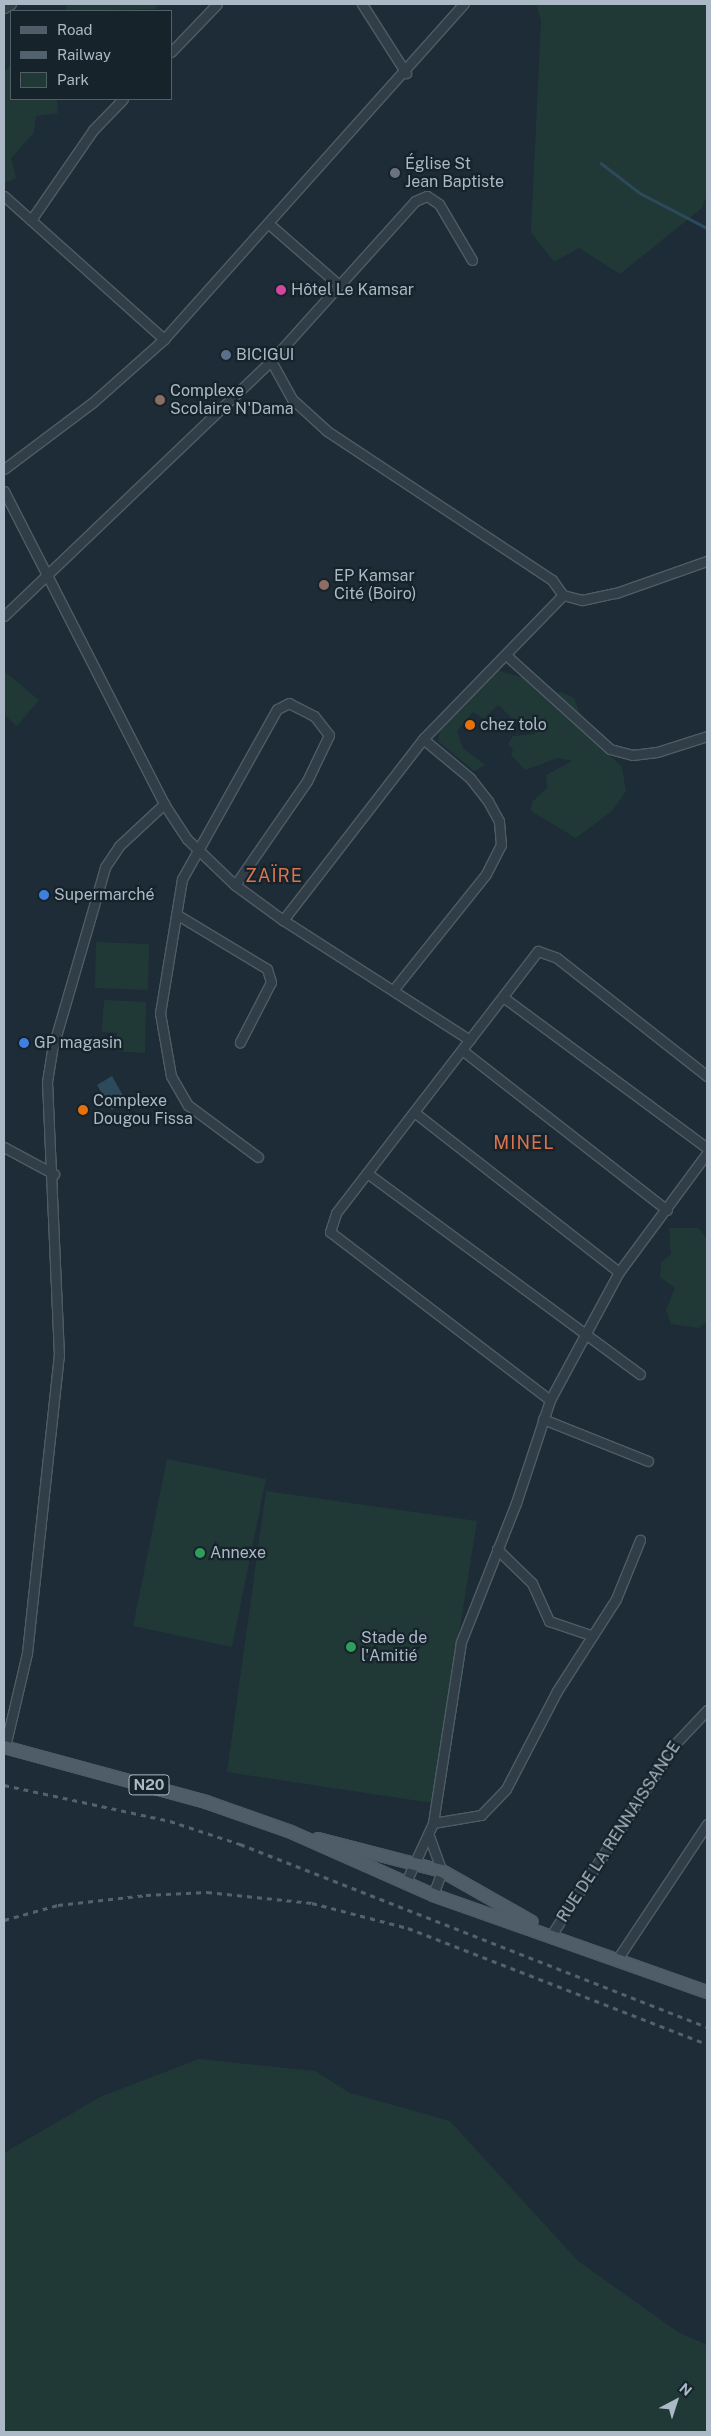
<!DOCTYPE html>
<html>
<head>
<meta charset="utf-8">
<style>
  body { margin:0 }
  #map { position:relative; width:711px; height:2436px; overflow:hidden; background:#1d2c36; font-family:"Public Sans",sans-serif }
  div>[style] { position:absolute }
  .green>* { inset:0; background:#203937 }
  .water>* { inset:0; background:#2d4a5d }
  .stream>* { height:2.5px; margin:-1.25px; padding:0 1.25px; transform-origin:1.25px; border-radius:1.25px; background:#2d4a5d }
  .roads { filter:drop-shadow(1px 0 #4e5c65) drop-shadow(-1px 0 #4e5c65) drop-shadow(0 1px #4e5c65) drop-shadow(0 -1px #4e5c65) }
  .street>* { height:9px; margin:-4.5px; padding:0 4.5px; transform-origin:4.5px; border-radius:4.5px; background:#313e47 }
  .primary>* { height:12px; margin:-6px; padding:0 6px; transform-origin:6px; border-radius:6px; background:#4e5d67 }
  .rail>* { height:2.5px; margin-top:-1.25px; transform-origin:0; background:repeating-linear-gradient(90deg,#52636f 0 5px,transparent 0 10px) }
  .dots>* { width:14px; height:14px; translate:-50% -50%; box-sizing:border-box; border:2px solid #17232b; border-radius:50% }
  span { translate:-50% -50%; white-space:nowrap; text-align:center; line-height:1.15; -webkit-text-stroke:4.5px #17232b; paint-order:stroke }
  .shield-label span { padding:1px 4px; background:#17232b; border:1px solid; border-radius:4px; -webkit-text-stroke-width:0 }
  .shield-label { font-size:15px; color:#aab9c5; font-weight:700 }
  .poi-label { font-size:16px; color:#aab9c5 }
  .left { translate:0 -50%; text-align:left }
  .street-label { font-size:16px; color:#aab9c5 }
  .neighbourhood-label { font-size:18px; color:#da7450; letter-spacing:1px }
  .frame { position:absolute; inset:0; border:5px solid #aab9c5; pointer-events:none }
  .legend { position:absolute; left:10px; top:10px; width:162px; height:90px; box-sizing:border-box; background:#17232b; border:1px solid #525f69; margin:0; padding:6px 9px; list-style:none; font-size:15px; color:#aab9c5 }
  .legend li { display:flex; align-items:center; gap:10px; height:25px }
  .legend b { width:25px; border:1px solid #525f69 }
  .north { position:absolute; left:651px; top:2376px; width:50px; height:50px; -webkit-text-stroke:4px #17232b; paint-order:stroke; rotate:40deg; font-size:14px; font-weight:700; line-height:20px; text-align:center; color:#aab9c5 }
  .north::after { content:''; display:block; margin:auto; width:18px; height:22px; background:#aab9c5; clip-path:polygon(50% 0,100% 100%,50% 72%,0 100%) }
</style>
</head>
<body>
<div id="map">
  <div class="green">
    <i style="clip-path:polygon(67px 4px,156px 4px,157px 9px,58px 11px,65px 10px)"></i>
    <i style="clip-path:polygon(536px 4px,707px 4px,707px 195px,702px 208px,620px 274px,579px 248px,554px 262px,531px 232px,541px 20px)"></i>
    <i style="clip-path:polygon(11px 65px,11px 99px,57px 99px,58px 113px,36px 116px,34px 133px,11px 158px,16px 178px,4px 183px,4px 72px)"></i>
    <i style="clip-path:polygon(496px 670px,524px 678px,529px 673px,550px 693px,561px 692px,574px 698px,588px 735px,622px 767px,626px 791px,612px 811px,576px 838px,531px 811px,532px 802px,547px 788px,546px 775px,572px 761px,558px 758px,525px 770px,511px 755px,513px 749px,508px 744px,513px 736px,534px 734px,538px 728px,521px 726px,498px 705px,484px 719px,473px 712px,457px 731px,463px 748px,485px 765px,474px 771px,438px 741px,440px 728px)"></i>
    <i style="clip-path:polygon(4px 671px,39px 700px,17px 726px,4px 715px)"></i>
    <i style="clip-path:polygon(96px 942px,149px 944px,148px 990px,95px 988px)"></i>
    <i style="clip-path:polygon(104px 1000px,146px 1002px,145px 1053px,116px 1051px,117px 1033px,102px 1032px)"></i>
    <i style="clip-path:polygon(669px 1228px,699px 1228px,707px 1240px,707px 1321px,699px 1328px,671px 1324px,666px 1310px,675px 1288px,660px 1277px,661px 1263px,671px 1254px)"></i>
    <i style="clip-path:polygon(167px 1459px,266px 1479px,232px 1647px,133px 1626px)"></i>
    <i style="clip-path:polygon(266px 1491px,477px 1521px,432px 1803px,227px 1772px)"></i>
    <i style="clip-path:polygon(199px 2059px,315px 2071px,350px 2093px,450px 2121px,578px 2261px,678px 2332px,707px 2345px,707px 2432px,4px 2432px,4px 2153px,100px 2097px)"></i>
  </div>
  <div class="water">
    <i style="clip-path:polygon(112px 1076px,126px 1101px,112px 1110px,97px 1085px)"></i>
  </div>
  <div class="stream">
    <i style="left:601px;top:163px;width:49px;rotate:37.6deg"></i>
    <i style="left:640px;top:193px;width:76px;rotate:27.6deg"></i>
  </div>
  <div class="roads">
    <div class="street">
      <i style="left:362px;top:4px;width:82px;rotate:57.5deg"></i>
      <i style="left:4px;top:8px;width:8px;rotate:-30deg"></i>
      <i style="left:171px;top:52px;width:66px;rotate:-46.2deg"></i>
      <i style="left:4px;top:196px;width:215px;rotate:41.8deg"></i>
      <i style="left:31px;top:220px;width:109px;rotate:-55.4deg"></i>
      <i style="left:93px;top:130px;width:43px;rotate:-45.9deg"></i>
      <i style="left:269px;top:224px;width:93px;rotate:41.1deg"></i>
      <i style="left:271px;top:361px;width:43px;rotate:61.1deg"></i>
      <i style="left:292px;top:399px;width:47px;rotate:42.4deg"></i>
      <i style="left:327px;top:431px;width:270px;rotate:33.5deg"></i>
      <i style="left:552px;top:580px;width:19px;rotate:54deg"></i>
      <i style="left:563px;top:595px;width:201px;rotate:134.2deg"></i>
      <i style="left:423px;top:739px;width:229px;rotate:127.7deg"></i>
      <i style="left:4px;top:469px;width:110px;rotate:-36.9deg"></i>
      <i style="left:92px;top:403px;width:96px;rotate:-41.6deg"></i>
      <i style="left:164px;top:339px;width:450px;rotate:-48.2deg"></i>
      <i style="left:4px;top:491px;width:352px;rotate:62.9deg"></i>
      <i style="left:164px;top:804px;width:42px;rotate:56.7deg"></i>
      <i style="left:187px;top:839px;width:66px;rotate:43.8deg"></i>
      <i style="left:235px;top:885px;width:59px;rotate:36.1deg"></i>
      <i style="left:283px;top:920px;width:222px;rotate:32.7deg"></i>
      <i style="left:563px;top:595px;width:20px;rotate:15deg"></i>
      <i style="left:582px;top:600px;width:35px;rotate:-12deg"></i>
      <i style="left:616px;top:593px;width:96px;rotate:-19.4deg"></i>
      <i style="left:4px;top:616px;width:369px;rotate:-43.7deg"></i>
      <i style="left:271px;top:361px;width:215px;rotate:-48deg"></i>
      <i style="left:415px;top:201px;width:13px;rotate:-23deg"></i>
      <i style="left:427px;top:196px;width:14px;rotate:34deg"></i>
      <i style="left:439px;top:204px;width:65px;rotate:59.5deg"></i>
      <i style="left:506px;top:655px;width:140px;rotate:42.1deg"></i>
      <i style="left:610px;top:749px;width:23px;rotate:15deg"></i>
      <i style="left:632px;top:755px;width:25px;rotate:-7deg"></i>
      <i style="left:657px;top:752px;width:52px;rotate:-17.7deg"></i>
      <i style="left:235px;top:885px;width:126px;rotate:-55.3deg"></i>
      <i style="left:307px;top:781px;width:51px;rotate:-64.4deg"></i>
      <i style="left:329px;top:735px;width:24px;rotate:-128deg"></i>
      <i style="left:314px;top:716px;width:28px;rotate:-153deg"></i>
      <i style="left:289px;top:703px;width:13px;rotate:153deg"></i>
      <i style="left:277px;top:709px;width:195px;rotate:119.2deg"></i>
      <i style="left:182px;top:879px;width:136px;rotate:99.3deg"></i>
      <i style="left:160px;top:1013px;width:64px;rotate:80.1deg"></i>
      <i style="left:171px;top:1076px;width:34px;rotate:60deg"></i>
      <i style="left:188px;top:1105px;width:87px;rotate:36.6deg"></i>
      <i style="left:176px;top:914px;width:106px;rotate:31.1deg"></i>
      <i style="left:267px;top:969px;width:14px;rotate:73deg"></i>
      <i style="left:271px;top:982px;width:68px;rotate:117.3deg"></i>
      <i style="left:394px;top:989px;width:147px;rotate:-51.3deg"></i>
      <i style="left:486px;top:874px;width:33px;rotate:-63deg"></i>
      <i style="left:501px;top:845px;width:24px;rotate:-95deg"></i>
      <i style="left:499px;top:821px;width:23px;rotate:-119deg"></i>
      <i style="left:488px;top:801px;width:29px;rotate:-128deg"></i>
      <i style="left:470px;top:778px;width:61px;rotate:-140.3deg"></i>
      <i style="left:503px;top:997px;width:254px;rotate:36.5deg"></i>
      <i style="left:462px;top:1050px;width:260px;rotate:38deg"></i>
      <i style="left:414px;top:1112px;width:260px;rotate:38deg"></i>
      <i style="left:4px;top:1147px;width:57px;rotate:28.4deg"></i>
      <i style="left:367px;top:1173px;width:339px;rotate:36.4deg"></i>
      <i style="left:550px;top:1400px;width:277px;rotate:-142.6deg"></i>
      <i style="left:330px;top:1232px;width:20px;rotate:-72deg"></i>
      <i style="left:336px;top:1213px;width:331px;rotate:-52.4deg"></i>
      <i style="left:538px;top:951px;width:20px;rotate:20deg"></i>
      <i style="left:557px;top:958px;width:191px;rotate:38.2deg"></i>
      <i style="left:543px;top:1419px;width:113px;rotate:21.8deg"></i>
      <i style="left:497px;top:1549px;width:49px;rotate:44.2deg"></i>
      <i style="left:532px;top:1583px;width:42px;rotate:65.9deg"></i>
      <i style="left:549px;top:1621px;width:46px;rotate:18.8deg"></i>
      <i style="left:5px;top:1747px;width:97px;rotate:-76.8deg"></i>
      <i style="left:27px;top:1653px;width:299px;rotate:-83.9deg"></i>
      <i style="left:59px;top:1356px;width:274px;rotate:-92.5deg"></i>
      <i style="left:47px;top:1082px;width:32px;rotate:-81deg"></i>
      <i style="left:52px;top:1050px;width:191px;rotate:-73.8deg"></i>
      <i style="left:105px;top:867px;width:25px;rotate:-56deg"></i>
      <i style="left:119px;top:846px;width:62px;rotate:-43deg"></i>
      <i style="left:433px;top:1823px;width:49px;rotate:-9.5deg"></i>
      <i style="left:481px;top:1815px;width:36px;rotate:-46deg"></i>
      <i style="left:506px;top:1789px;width:110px;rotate:-62.5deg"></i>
      <i style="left:557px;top:1691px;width:109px;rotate:-57.3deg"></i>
      <i style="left:616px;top:1599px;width:64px;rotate:-67.9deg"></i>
      <i style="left:429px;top:1836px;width:37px;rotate:70deg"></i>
      <i style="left:442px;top:1871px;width:26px;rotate:111deg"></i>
      <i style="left:405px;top:1884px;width:67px;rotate:-65.3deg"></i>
      <i style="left:433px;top:1823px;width:183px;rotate:-81.2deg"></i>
      <i style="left:461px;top:1642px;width:149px;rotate:-68.4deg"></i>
      <i style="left:516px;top:1503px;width:108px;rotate:-71.7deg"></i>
      <i style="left:550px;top:1400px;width:145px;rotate:-61.7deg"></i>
      <i style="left:619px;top:1272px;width:148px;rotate:-53.5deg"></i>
      <i style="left:552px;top:1934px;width:226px;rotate:-57.1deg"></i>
      <i style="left:675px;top:1744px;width:47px;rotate:-46.7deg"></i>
      <i style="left:618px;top:1958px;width:161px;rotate:-56.4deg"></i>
    </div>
    <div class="primary">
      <i style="left:4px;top:1747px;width:209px;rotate:15.2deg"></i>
      <i style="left:206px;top:1802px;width:90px;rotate:19.4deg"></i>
      <i style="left:291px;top:1832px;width:155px;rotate:23.9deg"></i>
      <i style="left:433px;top:1895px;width:291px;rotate:19.5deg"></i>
      <i style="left:318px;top:1839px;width:128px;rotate:14.5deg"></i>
      <i style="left:442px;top:1871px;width:103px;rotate:29.5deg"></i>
    </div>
  </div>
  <div class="rail">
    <i style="left:4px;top:1785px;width:170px;rotate:12.2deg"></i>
    <i style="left:170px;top:1821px;width:74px;rotate:18.2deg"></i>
    <i style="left:240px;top:1844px;width:502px;rotate:21.4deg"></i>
    <i style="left:4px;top:1920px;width:56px;rotate:-15.5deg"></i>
    <i style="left:58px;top:1905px;width:89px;rotate:-6.5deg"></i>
    <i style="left:146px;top:1895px;width:61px;rotate:-2.8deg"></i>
    <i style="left:207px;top:1892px;width:106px;rotate:6deg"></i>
    <i style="left:312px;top:1903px;width:99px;rotate:14.6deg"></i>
    <i style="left:408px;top:1928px;width:321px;rotate:21.2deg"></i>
  </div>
  <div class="dots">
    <i style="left:395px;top:173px;background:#6b7280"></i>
    <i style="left:281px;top:290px;background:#d1479c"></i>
    <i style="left:226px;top:355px;background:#5c6f8a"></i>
    <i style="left:160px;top:400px;background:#8d6e63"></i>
    <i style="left:324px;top:585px;background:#8d6e63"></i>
    <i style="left:470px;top:725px;background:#e8710a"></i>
    <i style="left:44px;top:895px;background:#3f7fe0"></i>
    <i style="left:24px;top:1043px;background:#3f7fe0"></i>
    <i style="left:83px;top:1110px;background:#e8710a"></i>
    <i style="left:200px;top:1553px;background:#2e9e5b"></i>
    <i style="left:351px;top:1647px;background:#2e9e5b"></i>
  </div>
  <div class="shield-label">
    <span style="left:149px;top:1785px">N20</span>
  </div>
  <div class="poi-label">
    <span class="left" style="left:405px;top:173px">Église St<br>Jean Baptiste</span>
    <span class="left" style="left:291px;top:290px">Hôtel Le Kamsar</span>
    <span class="left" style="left:236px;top:355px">BICIGUI</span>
    <span class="left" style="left:170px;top:400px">Complexe<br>Scolaire N'Dama</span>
    <span class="left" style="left:334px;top:585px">EP Kamsar<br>Cité (Boiro)</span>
    <span class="left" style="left:480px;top:725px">chez tolo</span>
    <span class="left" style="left:54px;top:895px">Supermarché</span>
    <span class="left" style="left:34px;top:1043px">GP magasin</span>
    <span class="left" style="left:93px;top:1110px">Complexe<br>Dougou Fissa</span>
    <span class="left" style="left:210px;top:1553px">Annexe</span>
    <span class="left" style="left:361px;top:1647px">Stade de<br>l'Amitié</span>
  </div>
  <div class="street-label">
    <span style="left:619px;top:1832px;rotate:-57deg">RUE DE LA RENNAISSANCE</span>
  </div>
  <div class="neighbourhood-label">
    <span style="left:274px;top:876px">ZAÏRE</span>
    <span style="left:524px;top:1143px">MINEL</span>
  </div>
  <div class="frame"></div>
  <ul class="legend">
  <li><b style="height:6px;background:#4e5d67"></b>Road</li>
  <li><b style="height:6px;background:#52636f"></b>Railway</li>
  <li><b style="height:14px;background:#203937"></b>Park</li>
  </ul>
  <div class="north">N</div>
</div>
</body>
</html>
